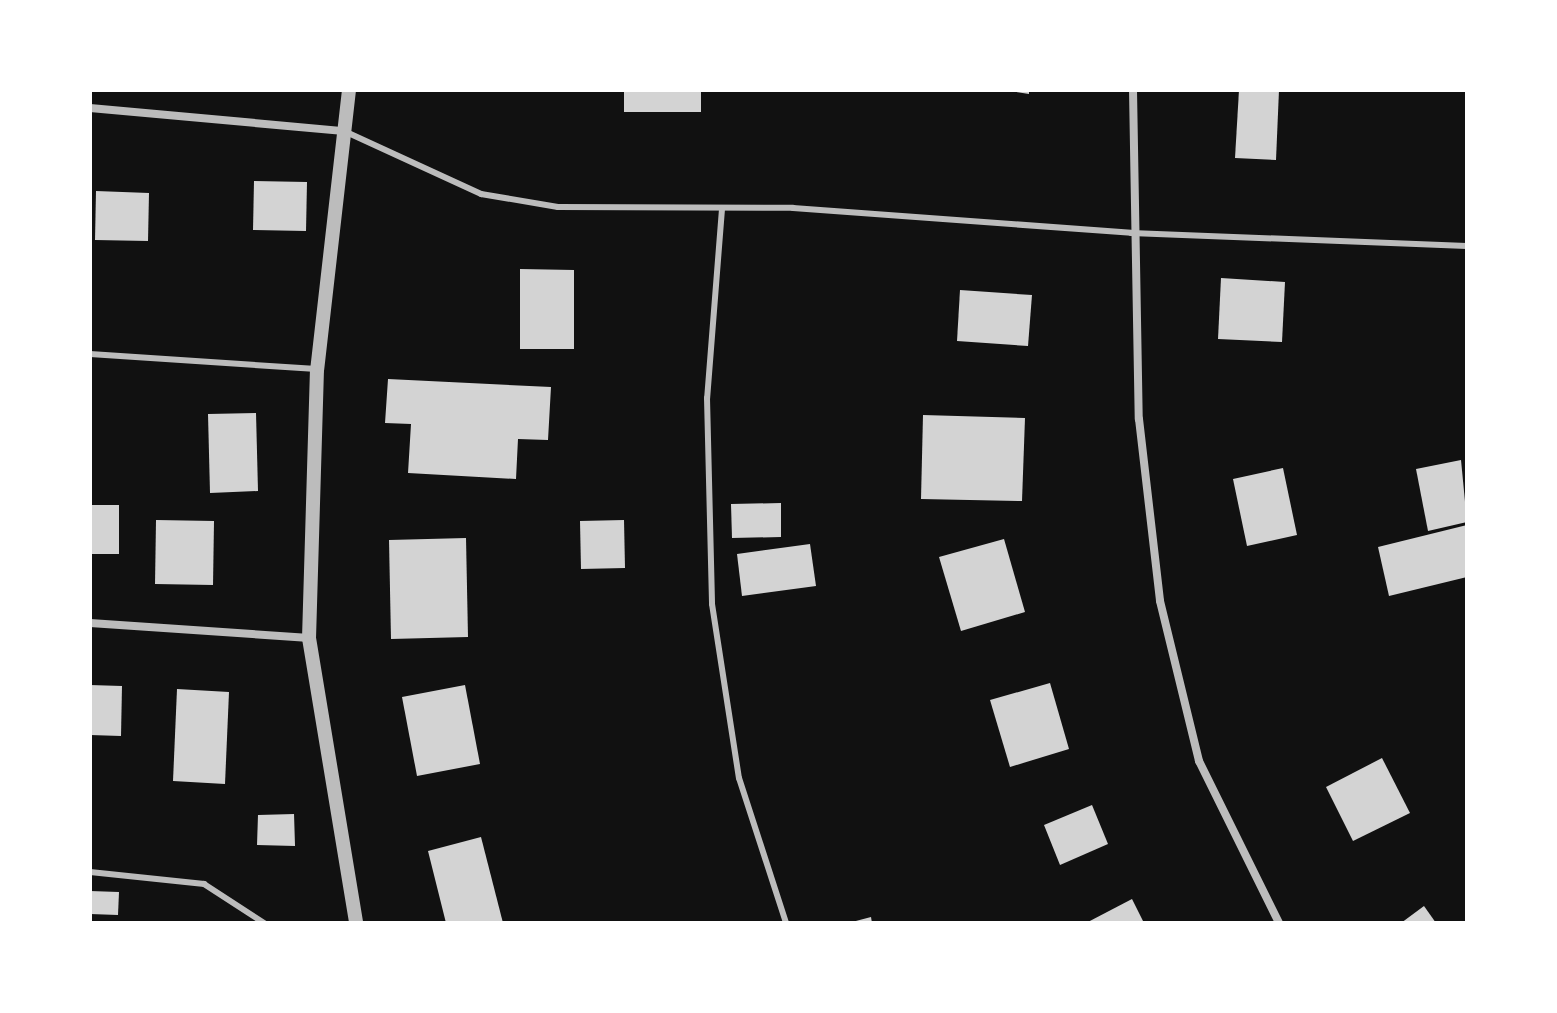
<!DOCTYPE html>
<html>
<head>
<meta charset="utf-8">
<style>
  body { margin:0 }
  #map { position:relative; width:1557px; height:1013px; overflow:hidden; background:#111; font-family:Arial,sans-serif }
  div>[style] { position:absolute }
  .building>* { inset:0; background:#d3d3d3 }
  .service>* { height:6px; margin:-3px; padding:0 3px; transform-origin:3px; border-radius:3px; background:#bcbcbc }
  .minor>* { height:8px; margin:-4px; padding:0 4px; transform-origin:4px; border-radius:4px; background:#bcbcbc }
  .tertiary>* { height:14px; margin:-7px; padding:0 7px; transform-origin:7px; border-radius:7px; background:#bcbcbc }
  span { translate:-50% -50%; white-space:nowrap; text-align:center; line-height:1.15; -webkit-text-stroke:7px #fff; paint-order:stroke }
  .frame { position:absolute; inset:0; border:92px solid #fff; pointer-events:none }
</style>
</head>
<body>
<div id="map">
  <div class="building">
    <i style="clip-path:polygon(624px 90px,701px 90px,701px 112px,624px 112px)"></i>
    <i style="clip-path:polygon(1003px 90px,1029px 90px,1029px 94px)"></i>
    <i style="clip-path:polygon(1239px 90px,1279px 90px,1276px 160px,1235px 158px)"></i>
    <i style="clip-path:polygon(254px 181px,307px 182px,306px 231px,253px 230px)"></i>
    <i style="clip-path:polygon(96px 191px,149px 193px,148px 241px,95px 240px)"></i>
    <i style="clip-path:polygon(520px 269px,574px 270px,574px 349px,520px 349px)"></i>
    <i style="clip-path:polygon(1221px 278px,1285px 282px,1282px 342px,1218px 339px)"></i>
    <i style="clip-path:polygon(960px 290px,1032px 295px,1028px 346px,957px 341px)"></i>
    <i style="clip-path:polygon(388px 379px,551px 387px,548px 440px,518px 439px,516px 479px,408px 473px,411px 424px,385px 423px)"></i>
    <i style="clip-path:polygon(256px 413px,258px 491px,210px 493px,208px 414px)"></i>
    <i style="clip-path:polygon(923px 415px,1025px 418px,1022px 501px,921px 499px)"></i>
    <i style="clip-path:polygon(1461px 460px,1467px 522px,1428px 531px,1416px 469px)"></i>
    <i style="clip-path:polygon(1283px 468px,1297px 535px,1247px 546px,1233px 479px)"></i>
    <i style="clip-path:polygon(781px 503px,781px 537px,732px 538px,731px 504px)"></i>
    <i style="clip-path:polygon(90px 505px,119px 505px,119px 554px,90px 554px)"></i>
    <i style="clip-path:polygon(156px 520px,214px 521px,213px 585px,155px 584px)"></i>
    <i style="clip-path:polygon(624px 520px,625px 568px,581px 569px,580px 521px)"></i>
    <i style="clip-path:polygon(1467px 525px,1467px 577px,1389px 596px,1378px 547px)"></i>
    <i style="clip-path:polygon(466px 538px,468px 637px,391px 639px,389px 540px)"></i>
    <i style="clip-path:polygon(1004px 539px,1025px 612px,961px 631px,939px 557px)"></i>
    <i style="clip-path:polygon(810px 544px,816px 586px,742px 596px,737px 554px)"></i>
    <i style="clip-path:polygon(1050px 683px,1069px 749px,1010px 767px,990px 700px)"></i>
    <i style="clip-path:polygon(90px 685px,122px 686px,121px 736px,90px 735px)"></i>
    <i style="clip-path:polygon(465px 685px,480px 764px,417px 776px,402px 697px)"></i>
    <i style="clip-path:polygon(177px 689px,229px 692px,225px 784px,173px 781px)"></i>
    <i style="clip-path:polygon(1382px 758px,1410px 813px,1353px 841px,1326px 787px)"></i>
    <i style="clip-path:polygon(1092px 805px,1108px 844px,1060px 865px,1044px 825px)"></i>
    <i style="clip-path:polygon(294px 814px,295px 846px,257px 845px,258px 815px)"></i>
    <i style="clip-path:polygon(481px 837px,503px 923px,446px 923px,428px 851px)"></i>
    <i style="clip-path:polygon(90px 891px,119px 892px,118px 915px,90px 914px)"></i>
    <i style="clip-path:polygon(1132px 899px,1144px 923px,1086px 923px)"></i>
    <i style="clip-path:polygon(1424px 906px,1436px 923px,1401px 923px)"></i>
    <i style="clip-path:polygon(871px 917px,872px 923px,852px 923px,852px 922px)"></i>
  </div>
  <div class="service">
    <i style="left:344px;top:131px;width:151px;rotate:24.7deg"></i>
    <i style="left:481px;top:194px;width:78px;rotate:9.6deg"></i>
    <i style="left:558px;top:207px;width:235px;rotate:0.2deg"></i>
    <i style="left:793px;top:208px;width:339px;rotate:4.2deg"></i>
    <i style="left:1131px;top:233px;width:336px;rotate:2.2deg"></i>
    <i style="left:722px;top:209px;width:190px;rotate:94.5deg"></i>
    <i style="left:707px;top:398px;width:206px;rotate:88.6deg"></i>
    <i style="left:712px;top:604px;width:176px;rotate:81.2deg"></i>
    <i style="left:739px;top:778px;width:152px;rotate:72deg"></i>
    <i style="left:90px;top:354px;width:227px;rotate:3.8deg"></i>
    <i style="left:90px;top:872px;width:115px;rotate:6deg"></i>
    <i style="left:204px;top:884px;width:72px;rotate:33deg"></i>
  </div>
  <div class="minor">
    <i style="left:1133px;top:90px;width:329px;rotate:89deg"></i>
    <i style="left:1139px;top:419px;width:183px;rotate:83.4deg"></i>
    <i style="left:1160px;top:601px;width:165px;rotate:76.3deg"></i>
    <i style="left:1199px;top:761px;width:181px;rotate:63.7deg"></i>
    <i style="left:90px;top:108px;width:255px;rotate:5.2deg"></i>
    <i style="left:90px;top:623px;width:220px;rotate:3.9deg"></i>
  </div>
  <div class="tertiary">
    <i style="left:349px;top:90px;width:281px;rotate:96.5deg"></i>
    <i style="left:317px;top:369px;width:269px;rotate:91.7deg"></i>
    <i style="left:309px;top:638px;width:289px;rotate:80.6deg"></i>
  </div>
  <div class="frame"></div>
</div>
</body>
</html>
